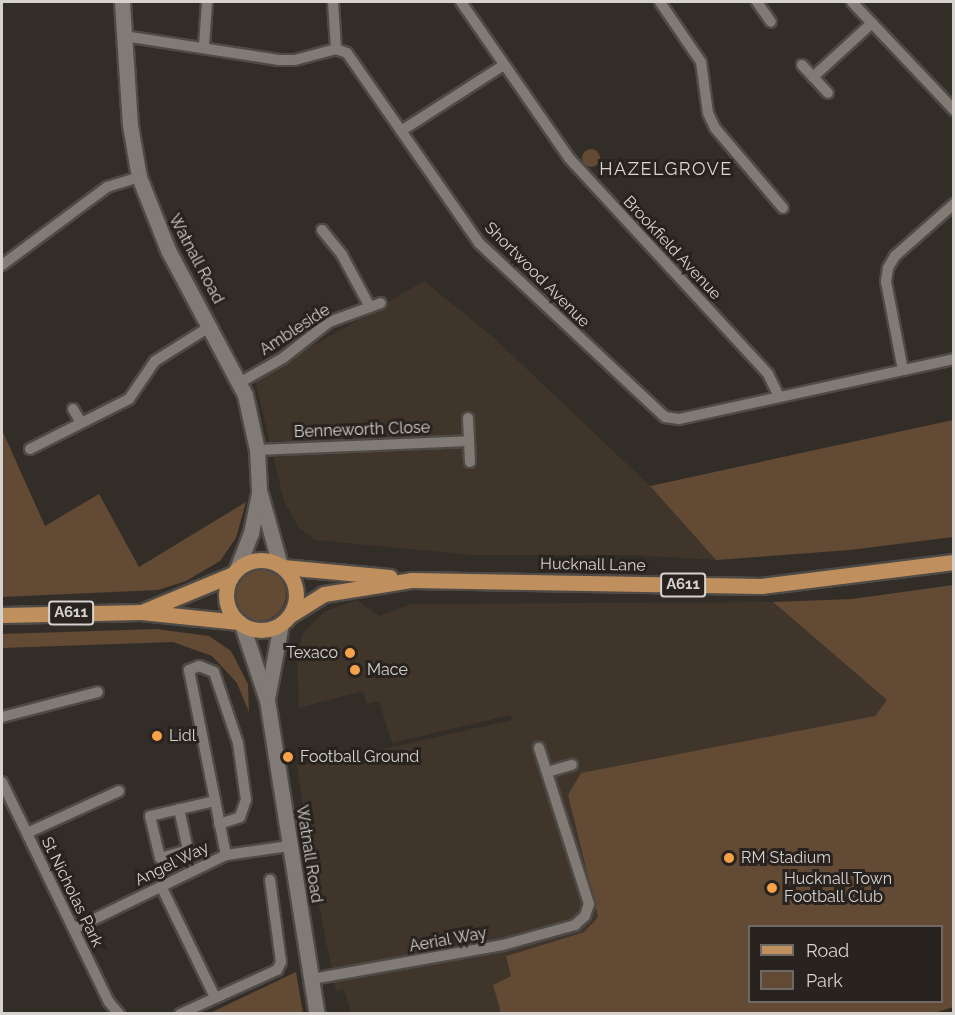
<!DOCTYPE html>
<html>
<head>
<meta charset="utf-8">
<style>
  body { margin:0 }
  #map { position:relative; width:955px; height:1015px; overflow:hidden; background:#332d28; font-family:Raleway,sans-serif }
  div>[style] { position:absolute }
  .built>* { inset:0; background:#3f352b }
  .green>* { inset:0; background:#624a34 }
  .round { border-radius:50% }
  .roads { filter:drop-shadow(2px 0 #4e4a46) drop-shadow(-2px 0 #4e4a46) drop-shadow(0 2px #4e4a46) drop-shadow(0 -2px #4e4a46) }
  .minor>* { height:10px; margin:-5px; padding:0 5px; transform-origin:5px; border-radius:5px; background:#817a75 }
  .secondary>* { height:15px; margin:-7.5px; padding:0 7.5px; transform-origin:7.5px; border-radius:7.5px; background:#817a75 }
  .primary>* { height:15px; margin:-7.5px; padding:0 7.5px; transform-origin:7.5px; border-radius:7.5px; background:#c08f5e }
  .primary>.ring { margin:-7.5px; padding:0; box-sizing:content-box; background:none; border:15px solid #c08f5e; border-radius:50% }
  .dots>* { width:16px; height:16px; translate:-50% -50%; box-sizing:border-box; border:3px solid #29231f; border-radius:50% }
  span { translate:-50% -50%; white-space:nowrap; text-align:center; line-height:1.15; -webkit-text-stroke:6px #29231f; paint-order:stroke }
  .shield-label span { padding:2px 4px; background:#29231f; border:2px solid; border-radius:4px; -webkit-text-stroke-width:0 }
  .shield-label { font-size:15px; color:#d5d2cf; font-weight:700 }
  .street-label { font-size:16px; color:#d5d2cf }
  .poi-label { font-size:16px; color:#d5d2cf }
  .right { translate:-100% -50%; text-align:right }
  .left { translate:0 -50%; text-align:left }
  .neighbourhood-label { font-size:18px; color:#ded6d0; letter-spacing:1.5px }
  .frame { position:absolute; inset:0; border:3px solid #d5d2cf; pointer-events:none }
  .legend { position:absolute; left:748px; top:925px; width:195px; height:78px; box-sizing:border-box; background:#29231f; border:2px solid #6e6965; margin:0; padding:8px 10px; list-style:none; font-size:18px; color:#d5d2cf }
  .legend li { display:flex; align-items:center; gap:12px; height:30px }
  .legend b { width:30px; border:2px solid #6e6965 }
</style>
</head>
<body>
<div id="map">
  <div class="built">
    <i style="clip-path:polygon(424px 281px,494px 338px,650px 486px,716px 560px,629px 555px,474px 555px,315px 540px,299px 528px,284px 501px,255px 380px)"></i>
    <i style="clip-path:polygon(357px 600px,379px 616px,411px 604px,773px 602px,887px 700px,875px 716px,568px 795px,598px 917px,584px 932px,506px 956px,511px 976px,493px 985px,501px 1013px,351px 1013px,344px 989px,336px 991px,313px 875px,297px 765px,331px 761px,512px 720px,510px 715px,392px 743px,379px 701px,367px 704px,363px 691px,299px 708px,297px 655px,303px 633px,325px 611px)"></i>
  </div>
  <div class="green">
    <i class="round" style="left:582px;top:149px;width:18px;height:18px"></i>
    <i style="clip-path:polygon(953px 420px,953px 537px,850px 550px,716px 560px,650px 486px)"></i>
    <i style="clip-path:polygon(2px 430px,45px 526px,99px 494px,139px 567px,246px 502px,236px 538px,220px 561px,186px 581px,158px 590px,2px 597px)"></i>
    <i class="round" style="left:232px;top:567px;width:54px;height:54px"></i>
    <i style="clip-path:polygon(evenodd,953px 585px,953px 1007px,931px 1014px,501px 1013px,493px 985px,511px 976px,506px 956px,584px 932px,598px 917px,568px 795px,581px 773px,875px 716px,887px 700px,773px 602px,852px 599px,953px 585px,750px 926px,942px 926px,942px 1002px,750px 1002px,750px 926px)"></i>
    <i style="clip-path:polygon(156px 629px,209px 636px,231px 651px,248px 684px,249px 712px,237px 683px,212px 656px,173px 642px,2px 648px,2px 634px)"></i>
    <i style="clip-path:polygon(296px 972px,303px 1013px,210px 1013px)"></i>
  </div>
  <div class="roads">
    <div class="minor">
      <i style="left:333px;top:2px;width:47px;rotate:86.3deg"></i>
      <i style="left:461px;top:2px;width:190px;rotate:55.3deg"></i>
      <i style="left:569px;top:158px;width:294px;rotate:47.3deg"></i>
      <i style="left:768px;top:374px;width:25px;rotate:64deg"></i>
      <i style="left:660px;top:2px;width:73px;rotate:55.7deg"></i>
      <i style="left:701px;top:62px;width:51px;rotate:82.2deg"></i>
      <i style="left:708px;top:113px;width:17px;rotate:65deg"></i>
      <i style="left:715px;top:128px;width:105px;rotate:49.6deg"></i>
      <i style="left:757px;top:2px;width:24px;rotate:55deg"></i>
      <i style="left:852px;top:2px;width:149px;rotate:46.6deg"></i>
      <i style="left:124px;top:36px;width:157px;rotate:8.8deg"></i>
      <i style="left:279px;top:60px;width:16px"></i>
      <i style="left:295px;top:60px;width:42px;rotate:-15deg"></i>
      <i style="left:336px;top:49px;width:12px;rotate:20deg"></i>
      <i style="left:347px;top:53px;width:231px;rotate:55.2deg"></i>
      <i style="left:479px;top:243px;width:255px;rotate:43.1deg"></i>
      <i style="left:665px;top:417px;width:14px;rotate:8deg"></i>
      <i style="left:679px;top:419px;width:281px;rotate:-12.3deg"></i>
      <i style="left:204px;top:46px;width:44px;rotate:-86.1deg"></i>
      <i style="left:802px;top:65px;width:38px;rotate:47deg"></i>
      <i style="left:813px;top:77px;width:80px;rotate:-42.5deg"></i>
      <i style="left:401px;top:131px;width:122px;rotate:-32.7deg"></i>
      <i style="left:322px;top:230px;width:32px;rotate:51deg"></i>
      <i style="left:342px;top:255px;width:59px;rotate:61.7deg"></i>
      <i style="left:2px;top:265px;width:131px;rotate:-36.6deg"></i>
      <i style="left:107px;top:187px;width:34px;rotate:-17deg"></i>
      <i style="left:903px;top:370px;width:90px;rotate:-100.9deg"></i>
      <i style="left:886px;top:282px;width:14px;rotate:-82deg"></i>
      <i style="left:888px;top:268px;width:14px;rotate:-60deg"></i>
      <i style="left:895px;top:256px;width:79px;rotate:-41.4deg"></i>
      <i style="left:239px;top:383px;width:51px;rotate:-29.6deg"></i>
      <i style="left:283px;top:358px;width:58px;rotate:-38deg"></i>
      <i style="left:329px;top:322px;width:55px;rotate:-20.1deg"></i>
      <i style="left:73px;top:409px;width:16px;rotate:60deg"></i>
      <i style="left:468px;top:418px;width:44px;rotate:87.4deg"></i>
      <i style="left:30px;top:449px;width:111px;rotate:-26.8deg"></i>
      <i style="left:129px;top:399px;width:46px;rotate:-55.6deg"></i>
      <i style="left:155px;top:361px;width:66px;rotate:-32deg"></i>
      <i style="left:257px;top:450px;width:212px;rotate:-2.4deg"></i>
      <i style="left:2px;top:717px;width:99px;rotate:-14.6deg"></i>
      <i style="left:547px;top:772px;width:26px;rotate:-16deg"></i>
      <i style="left:2px;top:782px;width:245px;rotate:64.1deg"></i>
      <i style="left:109px;top:1002px;width:16px;rotate:50deg"></i>
      <i style="left:179px;top:809px;width:42px;rotate:77.6deg"></i>
      <i style="left:188px;top:850px;width:29px;rotate:164deg"></i>
      <i style="left:160px;top:858px;width:43px;rotate:-103.4deg"></i>
      <i style="left:150px;top:816px;width:67px;rotate:-13deg"></i>
      <i style="left:219px;top:824px;width:22px;rotate:-18deg"></i>
      <i style="left:240px;top:817px;width:18px;rotate:-71deg"></i>
      <i style="left:246px;top:800px;width:58px;rotate:-98deg"></i>
      <i style="left:238px;top:743px;width:75px;rotate:-108.7deg"></i>
      <i style="left:214px;top:672px;width:16px;rotate:-158deg"></i>
      <i style="left:199px;top:666px;width:11px;rotate:158deg"></i>
      <i style="left:189px;top:670px;width:189px;rotate:78.7deg"></i>
      <i style="left:27px;top:833px;width:101px;rotate:-24.5deg"></i>
      <i style="left:161px;top:886px;width:123px;rotate:64.1deg"></i>
      <i style="left:74px;top:929px;width:169px;rotate:-26deg"></i>
      <i style="left:226px;top:855px;width:64px;rotate:-8.1deg"></i>
      <i style="left:312px;top:979px;width:194px;rotate:-10.1deg"></i>
      <i style="left:503px;top:945px;width:75px;rotate:-15.5deg"></i>
      <i style="left:575px;top:925px;width:13px;rotate:-42deg"></i>
      <i style="left:585px;top:916px;width:13px;rotate:-72deg"></i>
      <i style="left:589px;top:904px;width:164px;rotate:-107.8deg"></i>
      <i style="left:180px;top:1014px;width:107px;rotate:-24.4deg"></i>
      <i style="left:277px;top:970px;width:9px;rotate:-63deg"></i>
      <i style="left:281px;top:962px;width:83px;rotate:-97.6deg"></i>
    </div>
    <div class="secondary">
      <i style="left:122px;top:2px;width:123px;rotate:86.3deg"></i>
      <i style="left:130px;top:125px;width:53px;rotate:80.2deg"></i>
      <i style="left:139px;top:177px;width:79px;rotate:68.3deg"></i>
      <i style="left:168px;top:250px;width:164px;rotate:62deg"></i>
      <i style="left:245px;top:395px;width:56px;rotate:77.7deg"></i>
      <i style="left:257px;top:450px;width:40px;rotate:87.1deg"></i>
      <i style="left:259px;top:490px;width:78px;rotate:74.4deg"></i>
      <i style="left:237px;top:569px;width:39px;rotate:-69deg"></i>
      <i style="left:251px;top:533px;width:41px;rotate:-78.7deg"></i>
      <i style="left:242px;top:625px;width:79px;rotate:71.6deg"></i>
      <i style="left:267px;top:700px;width:318px;rotate:81deg"></i>
      <i style="left:268px;top:694px;width:71px;rotate:-79.5deg"></i>
    </div>
    <div class="primary">
      <i class="ring" style="left:226px;top:560px;width:55px;height:55px"></i>
      <i style="left:283px;top:567px;width:107px;rotate:5.3deg"></i>
      <i style="left:144px;top:611px;width:94px;rotate:-22.5deg"></i>
      <i style="left:2px;top:615px;width:139px;rotate:-1.2deg"></i>
      <i style="left:141px;top:612px;width:98px;rotate:5.9deg"></i>
      <i style="left:289px;top:616px;width:41px;rotate:-32.2deg"></i>
      <i style="left:324px;top:594px;width:88px;rotate:-9.1deg"></i>
      <i style="left:411px;top:580px;width:350px;rotate:1deg"></i>
      <i style="left:761px;top:586px;width:194px;rotate:-7.1deg"></i>
    </div>
  </div>
  <div class="dots">
    <i style="left:350px;top:653px;background:#f7a248"></i>
    <i style="left:355px;top:670px;background:#f7a248"></i>
    <i style="left:157px;top:736px;background:#f7a248"></i>
    <i style="left:288px;top:757px;background:#f7a248"></i>
    <i style="left:729px;top:858px;background:#f7a248"></i>
    <i style="left:772px;top:888px;background:#f7a248"></i>
  </div>
  <div class="shield-label">
    <span style="left:683px;top:585px">A611</span>
    <span style="left:71px;top:613px">A611</span>
  </div>
  <div class="street-label">
    <span style="left:672px;top:248px;rotate:47deg">Brookfield Avenue</span>
    <span style="left:196px;top:259px;rotate:62deg">Watnall Road</span>
    <span style="left:537px;top:275px;rotate:45deg">Shortwood Avenue</span>
    <span style="left:295px;top:330px;rotate:-33deg">Ambleside</span>
    <span style="left:362px;top:430px;rotate:-2deg">Benneworth Close</span>
    <span style="left:593px;top:565px;rotate:1deg">Hucknall Lane</span>
    <span style="left:309px;top:854px;rotate:81deg">Watnall Road</span>
    <span style="left:172px;top:864px;rotate:-26deg">Angel Way</span>
    <span style="left:72px;top:892px;rotate:64deg">St Nicholas Park</span>
    <span style="left:448px;top:940px;rotate:-10deg">Aerial Way</span>
  </div>
  <div class="poi-label">
    <span class="right" style="left:338px;top:653px">Texaco</span>
    <span class="left" style="left:367px;top:670px">Mace</span>
    <span class="left" style="left:169px;top:736px">Lidl</span>
    <span class="left" style="left:300px;top:757px">Football Ground</span>
    <span class="left" style="left:741px;top:858px">RM Stadium</span>
    <span class="left" style="left:784px;top:888px">Hucknall Town<br>Football Club</span>
  </div>
  <div class="neighbourhood-label">
    <span style="left:666px;top:169px">HAZELGROVE</span>
  </div>
  <div class="frame"></div>
  <ul class="legend">
  <li><b style="height:8px;background:#c08f5e"></b>Road</li>
  <li><b style="height:16px;background:#624a34"></b>Park</li>
  </ul>
</div>
</body>
</html>
